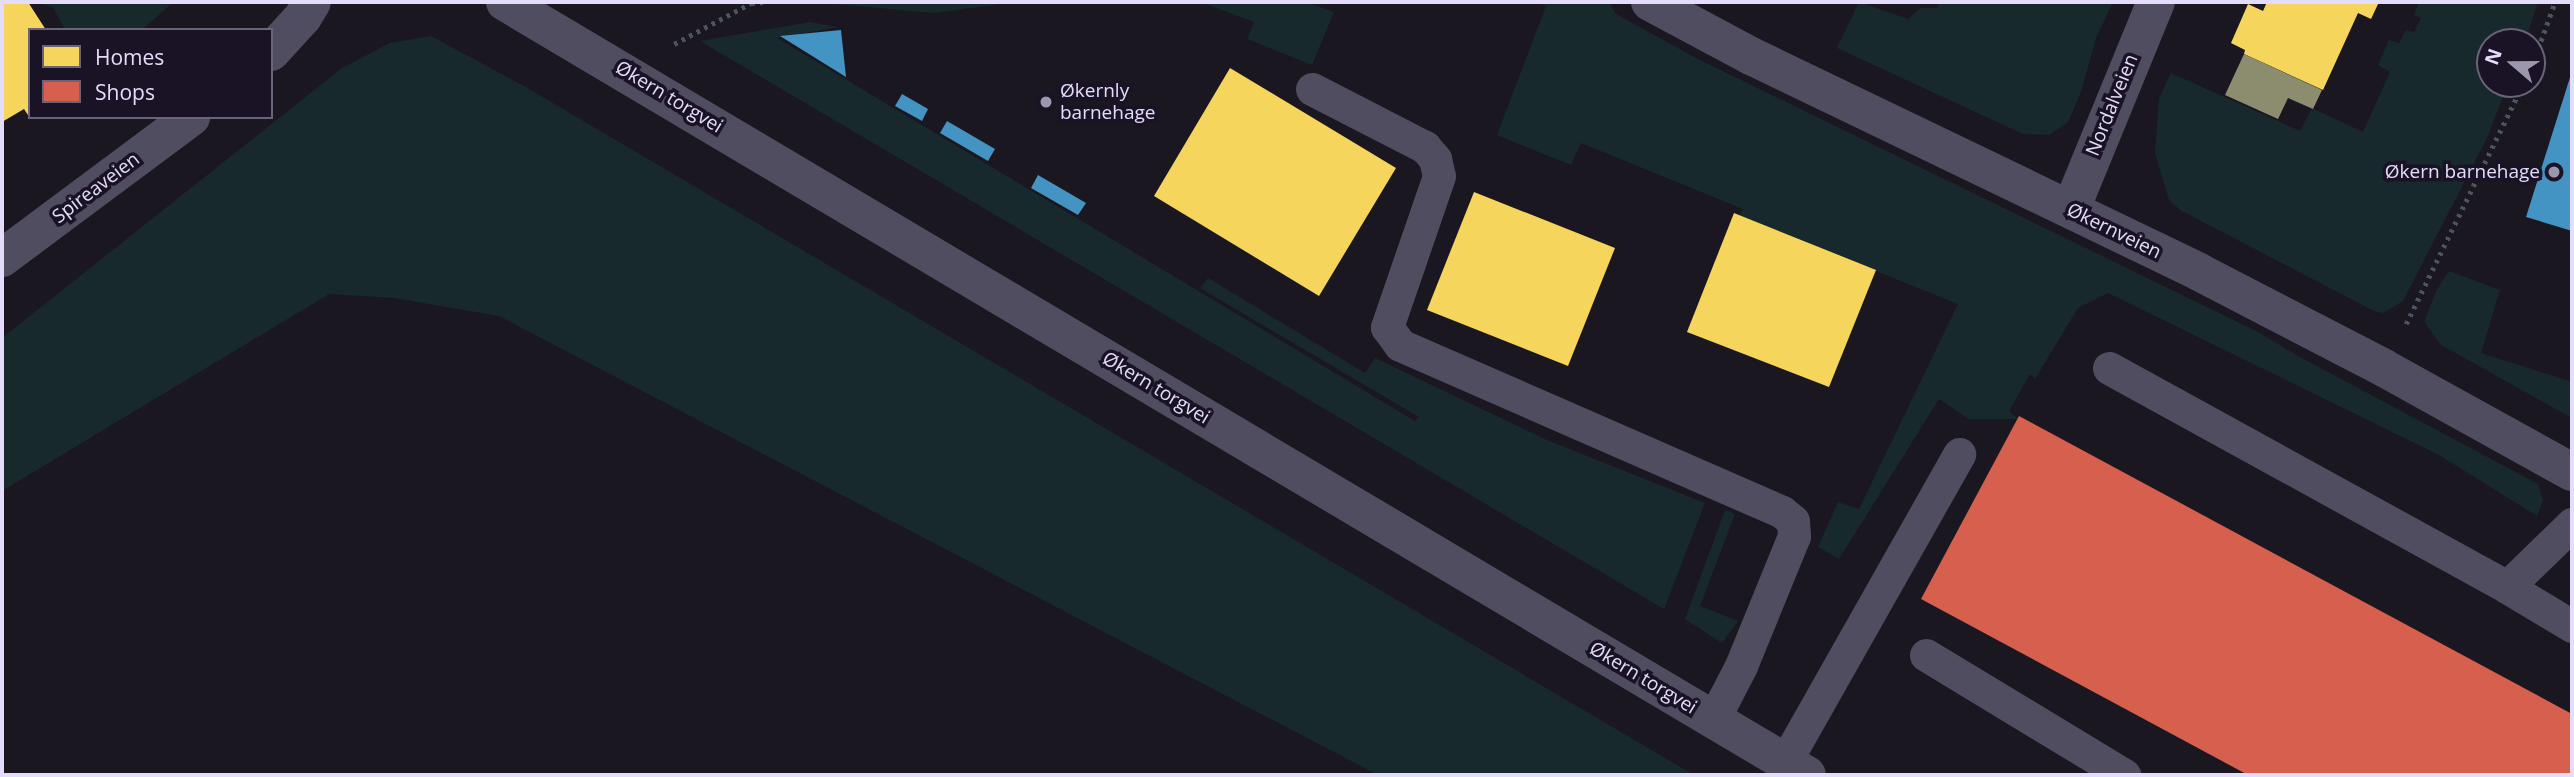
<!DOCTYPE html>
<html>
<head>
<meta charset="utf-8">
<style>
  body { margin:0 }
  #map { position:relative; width:2574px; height:777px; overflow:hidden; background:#1a1721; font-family:"Open Sans",sans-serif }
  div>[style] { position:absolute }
  .green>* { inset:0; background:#17292d }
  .homes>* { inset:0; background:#f6d55c }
  .shops>* { inset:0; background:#d6604d }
  .schools>* { inset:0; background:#4393c3 }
  .industry>* { inset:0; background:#8c8c6e }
  .path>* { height:4.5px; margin-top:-2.25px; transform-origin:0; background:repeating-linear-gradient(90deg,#4c5361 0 3.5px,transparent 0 8.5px) }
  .service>* { height:33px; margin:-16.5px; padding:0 16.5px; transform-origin:16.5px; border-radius:16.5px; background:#504d60 }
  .minor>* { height:38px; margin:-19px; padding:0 19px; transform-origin:19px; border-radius:19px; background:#504d60 }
  .tertiary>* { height:38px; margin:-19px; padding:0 19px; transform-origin:19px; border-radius:19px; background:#504d60 }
  .dots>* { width:19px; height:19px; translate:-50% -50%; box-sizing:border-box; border:4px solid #191325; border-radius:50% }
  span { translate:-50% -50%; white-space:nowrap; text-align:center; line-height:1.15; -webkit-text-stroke:7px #191325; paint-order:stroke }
  .poi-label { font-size:19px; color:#e4dcfa }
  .left { translate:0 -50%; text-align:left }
  .right { translate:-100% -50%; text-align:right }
  .street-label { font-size:19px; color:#e4dcfa }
  .frame { position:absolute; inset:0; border:4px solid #e4dcfa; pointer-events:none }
  .legend { position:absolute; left:28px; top:28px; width:245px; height:91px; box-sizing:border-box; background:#191325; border:2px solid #6a637a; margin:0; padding:9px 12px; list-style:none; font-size:21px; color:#e4dcfa }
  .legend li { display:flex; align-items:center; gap:14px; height:35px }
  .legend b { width:35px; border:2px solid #6a637a }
  .north { position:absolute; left:2476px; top:28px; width:70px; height:70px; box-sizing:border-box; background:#191325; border:2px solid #6a637a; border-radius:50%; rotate:290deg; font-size:19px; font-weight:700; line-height:28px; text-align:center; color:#e4dcfa }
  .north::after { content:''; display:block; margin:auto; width:24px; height:32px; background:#9d97ae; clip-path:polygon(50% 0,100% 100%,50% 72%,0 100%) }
</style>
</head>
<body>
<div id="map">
  <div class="green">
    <i style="clip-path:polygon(33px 2px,173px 2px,142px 30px,65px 30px,53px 7px)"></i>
    <i style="clip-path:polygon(867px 2px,1016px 2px,934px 13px,835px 4px)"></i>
    <i style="clip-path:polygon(1200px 2px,1306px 2px,1334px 12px,1312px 65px,1247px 39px,1254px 22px)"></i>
    <i style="clip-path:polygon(1536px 2px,1609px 2px,1616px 14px,1696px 58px,2258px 332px,2298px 356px,2538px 484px,2543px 501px,2537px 516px,2439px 455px,2108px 293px,2078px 308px,2035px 379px,2030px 374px,2009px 411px,2018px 419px,1969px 419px,1939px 399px,1839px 559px,1818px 547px,1838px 502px,1859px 509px,1958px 304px,1739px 216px,1743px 209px,1581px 143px,1571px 165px,1497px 135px,1546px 6px)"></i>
    <i style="clip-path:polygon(1859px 2px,1908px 19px,1920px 8px,1937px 8px,1940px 2px,2113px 2px,2096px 38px,2081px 92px,2068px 122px,2049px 135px,2023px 134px,1837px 48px)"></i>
    <i style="clip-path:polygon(2419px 2px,2538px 2px,2525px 42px,2490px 42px,2490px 84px,2508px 84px,2487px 138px,2403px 301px,2383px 313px,2374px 311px,2180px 210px,2169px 200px,2155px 153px,2159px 98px,2171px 73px,2300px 131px,2312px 108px,2363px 132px,2390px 72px,2378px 65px,2389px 40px,2399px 43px,2406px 30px,2414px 32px,2421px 18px,2414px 15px)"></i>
    <i style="clip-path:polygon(810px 22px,838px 27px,777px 38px,1415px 421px,1419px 417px,1200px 288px,1208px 278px,1365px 373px,1375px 358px,1547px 440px,1705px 503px,1664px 609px,700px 41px)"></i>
    <i style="clip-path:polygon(431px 36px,524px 86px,1694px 775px,1378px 775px,499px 316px,394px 298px,329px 294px,2px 491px,2px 338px,342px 68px,390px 43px)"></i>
    <i style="clip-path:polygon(2449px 271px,2500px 290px,2481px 353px,2572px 382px,2572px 418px,2441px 345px,2424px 322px,2436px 291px)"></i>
    <i style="clip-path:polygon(1725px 510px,1735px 514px,1700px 606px,1738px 621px,1722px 643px,1685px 619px)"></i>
  </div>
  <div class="homes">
    <i style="clip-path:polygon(2px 2px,28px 2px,46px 30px,30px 30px,30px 118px,24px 109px,2px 122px)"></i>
    <i style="clip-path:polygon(2267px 2px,2379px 2px,2371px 19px,2358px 13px,2323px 90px,2244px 54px,2245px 50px,2231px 43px,2248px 4px,2263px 11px)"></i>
    <i style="clip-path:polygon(1230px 68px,1396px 168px,1319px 296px,1154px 196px)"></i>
    <i style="clip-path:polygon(1474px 192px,1615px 248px,1568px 366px,1427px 310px)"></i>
    <i style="clip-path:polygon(1734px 213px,1876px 270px,1829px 387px,1687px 332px)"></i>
  </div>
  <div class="shops">
    <i style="clip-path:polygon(2019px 416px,2572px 714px,2572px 775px,2248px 775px,1921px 599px)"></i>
  </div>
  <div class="schools">
    <i style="clip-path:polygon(841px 30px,846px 77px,780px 36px)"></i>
    <i style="clip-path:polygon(2572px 71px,2572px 231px,2526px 217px)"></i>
    <i style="clip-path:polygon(902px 94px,928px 109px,922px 121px,895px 106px)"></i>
    <i style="clip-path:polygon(947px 121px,995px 149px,988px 161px,940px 133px)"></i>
    <i style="clip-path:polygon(1038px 175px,1086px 203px,1078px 215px,1031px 188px)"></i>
  </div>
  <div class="industry">
    <i style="clip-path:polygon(2244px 54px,2322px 90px,2313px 109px,2288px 98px,2278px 119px,2225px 95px)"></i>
  </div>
  <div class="path">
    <i style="left:674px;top:44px;width:87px;rotate:-28deg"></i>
    <i style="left:751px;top:3px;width:16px;rotate:-4deg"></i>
    <i style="left:2532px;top:65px;width:67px;rotate:-69.9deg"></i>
    <i style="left:2406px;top:324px;width:267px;rotate:-64deg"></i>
  </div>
  <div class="service">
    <i style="left:1312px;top:89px;width:127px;rotate:27.2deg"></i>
    <i style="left:1425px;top:147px;width:16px;rotate:50deg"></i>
    <i style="left:1435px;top:159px;width:17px;rotate:77deg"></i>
    <i style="left:1439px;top:176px;width:160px;rotate:109deg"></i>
    <i style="left:1387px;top:327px;width:22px;rotate:54deg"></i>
    <i style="left:1400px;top:345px;width:417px;rotate:23.6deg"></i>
    <i style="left:1782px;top:512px;width:14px;rotate:39deg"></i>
    <i style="left:1793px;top:521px;width:15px;rotate:86deg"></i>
    <i style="left:1794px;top:536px;width:140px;rotate:112.2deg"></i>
    <i style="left:1741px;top:666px;width:61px;rotate:117.4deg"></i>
    <i style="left:2109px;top:368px;width:454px;rotate:28.8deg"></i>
    <i style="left:2507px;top:587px;width:91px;rotate:-44.1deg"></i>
    <i style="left:2507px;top:587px;width:76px;rotate:31deg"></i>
    <i style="left:1926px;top:655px;width:232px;rotate:31.2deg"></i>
    <i style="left:1785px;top:762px;width:354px;rotate:-60.5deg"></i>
  </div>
  <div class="minor">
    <i style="left:505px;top:2px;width:1514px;rotate:30.7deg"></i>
    <i style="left:271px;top:52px;width:47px;rotate:-47.6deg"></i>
    <i style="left:303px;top:17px;width:17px;rotate:-59deg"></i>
    <i style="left:2071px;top:209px;width:224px;rotate:-67.7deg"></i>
    <i style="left:2px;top:258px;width:236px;rotate:-36.7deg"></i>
  </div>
  <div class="tertiary">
    <i style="left:1650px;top:2px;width:115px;rotate:28.1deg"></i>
    <i style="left:1751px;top:56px;width:497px;rotate:25.7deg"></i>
    <i style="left:2199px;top:272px;width:208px;rotate:27.4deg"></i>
    <i style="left:2384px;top:368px;width:215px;rotate:29deg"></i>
  </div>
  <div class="dots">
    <i style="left:1046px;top:102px;background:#9d97ae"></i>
    <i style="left:2554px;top:172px;background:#9d97ae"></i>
  </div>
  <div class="poi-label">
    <span class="left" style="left:1060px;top:102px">Økernly<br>barnehage</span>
    <span class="right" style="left:2540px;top:172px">Økern barnehage</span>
  </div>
  <div class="street-label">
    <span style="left:669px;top:97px;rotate:31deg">Økern torgvei</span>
    <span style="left:2112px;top:105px;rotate:-68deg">Nordalveien</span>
    <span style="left:96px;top:188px;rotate:-37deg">Spireaveien</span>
    <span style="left:2114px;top:231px;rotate:26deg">Økernveien</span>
    <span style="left:1156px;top:388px;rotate:31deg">Økern torgvei</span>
    <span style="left:1643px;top:678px;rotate:31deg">Økern torgvei</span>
  </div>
  <div class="frame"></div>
  <ul class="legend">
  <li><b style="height:19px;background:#f6d55c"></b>Homes</li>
  <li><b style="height:19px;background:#d6604d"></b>Shops</li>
  </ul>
  <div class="north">N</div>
</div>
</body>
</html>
